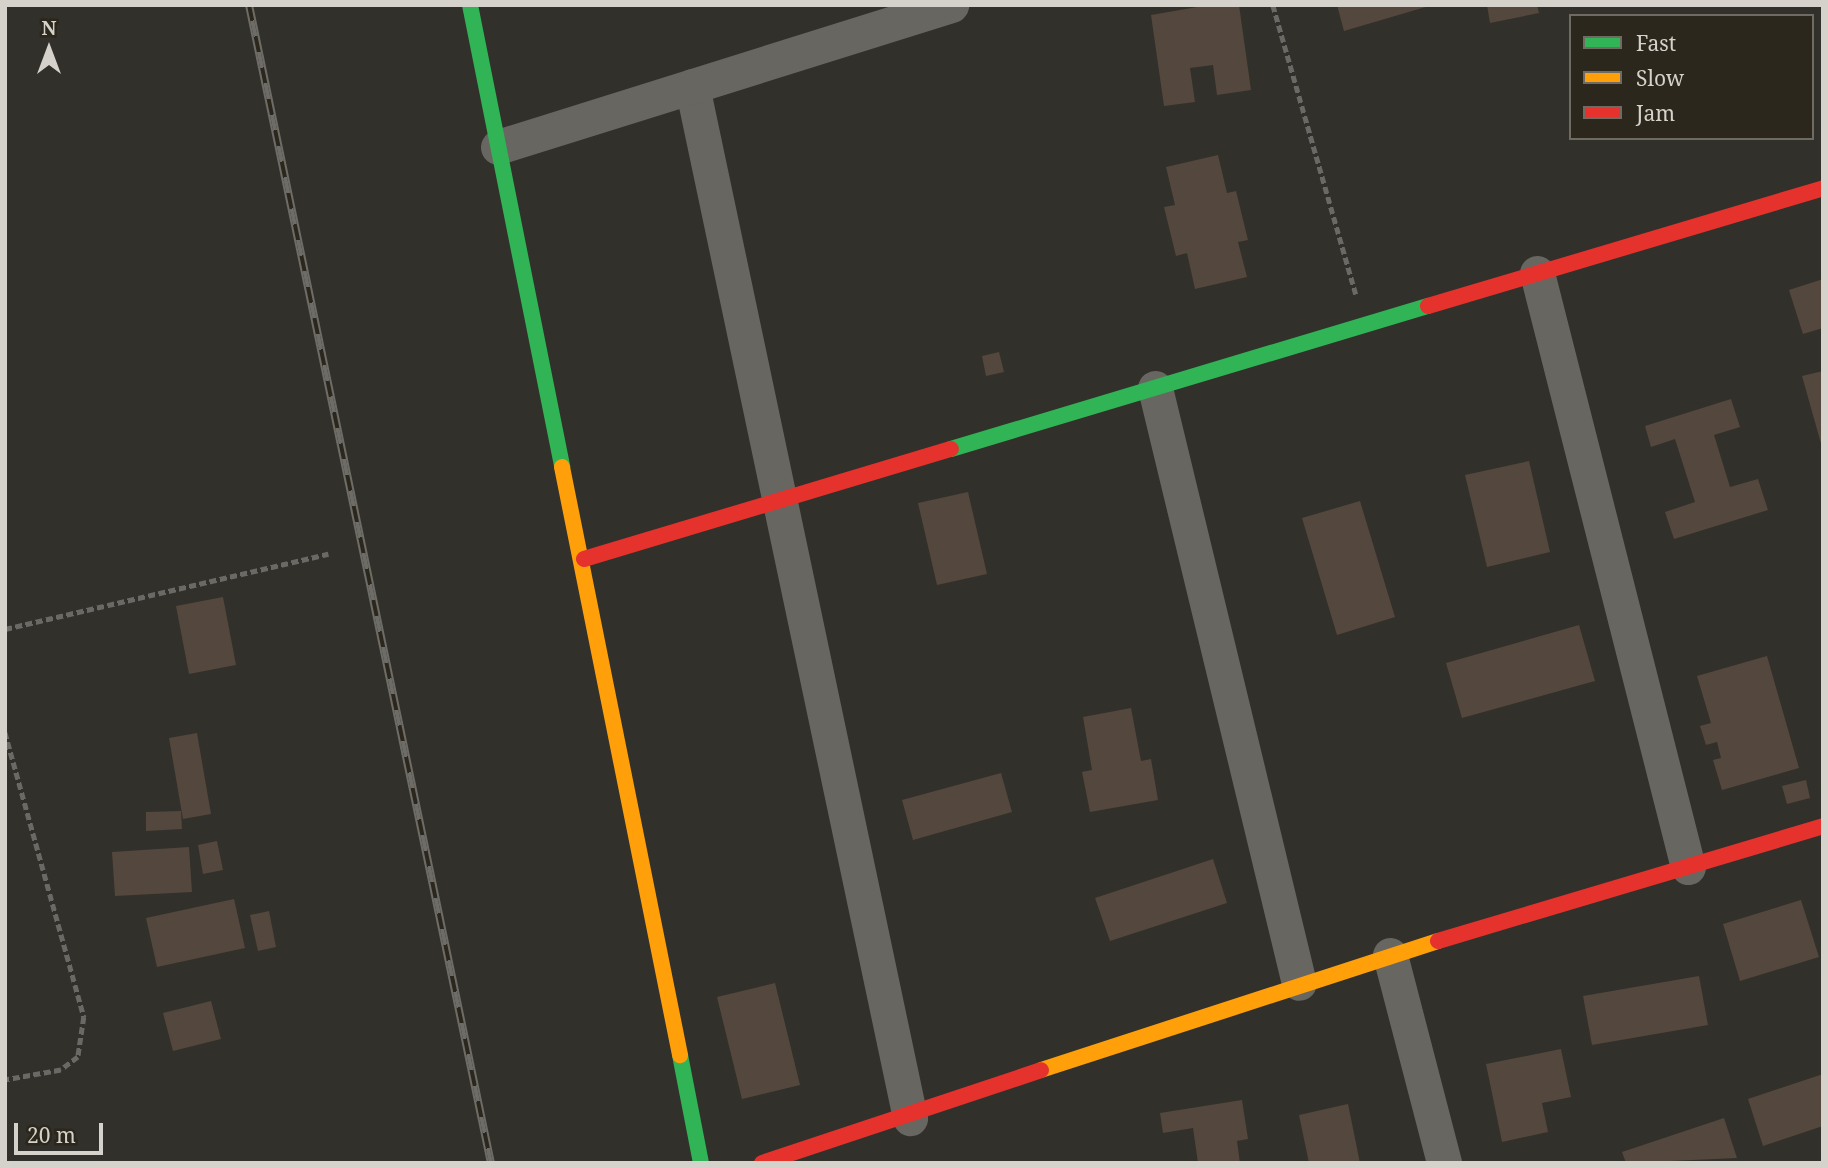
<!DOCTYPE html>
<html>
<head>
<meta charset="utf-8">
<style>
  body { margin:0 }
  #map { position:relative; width:1828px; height:1168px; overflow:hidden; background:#32302a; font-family:"Noto Serif",serif }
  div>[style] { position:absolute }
  .building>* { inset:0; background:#54473d }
  .path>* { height:4.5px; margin-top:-2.25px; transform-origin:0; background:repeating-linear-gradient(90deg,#6b6966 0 7px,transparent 0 10.5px) }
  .street>* { height:35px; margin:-17.5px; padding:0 17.5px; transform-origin:17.5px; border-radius:17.5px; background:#686661 }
  .fast>* { height:16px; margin:-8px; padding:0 8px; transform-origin:8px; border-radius:8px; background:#30b455 }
  .slow>* { height:16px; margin:-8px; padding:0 8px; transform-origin:8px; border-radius:8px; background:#ff9f0a }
  .jam>* { height:16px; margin:-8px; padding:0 8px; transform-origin:8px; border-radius:8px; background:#e5322d }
  .rail>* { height:8px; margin-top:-4px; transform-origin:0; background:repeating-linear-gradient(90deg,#2b271c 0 16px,#6e6c67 0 32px); box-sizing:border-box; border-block:2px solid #6e6c67 }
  span { translate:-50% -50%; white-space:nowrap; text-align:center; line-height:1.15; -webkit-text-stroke:7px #2b271c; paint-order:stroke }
  .frame { position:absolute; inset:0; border:7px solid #d5d2cb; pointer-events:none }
  .legend { position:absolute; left:1569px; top:14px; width:245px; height:126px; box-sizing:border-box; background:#2b271c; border:2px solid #6f6b62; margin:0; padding:9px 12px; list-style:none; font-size:21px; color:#d5d2cb }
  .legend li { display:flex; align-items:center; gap:14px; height:35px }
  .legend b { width:35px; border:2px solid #6f6b62 }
  .north { position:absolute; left:14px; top:14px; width:70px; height:70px; -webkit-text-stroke:5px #2b271c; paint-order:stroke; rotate:0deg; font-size:19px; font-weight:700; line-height:28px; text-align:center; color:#d5d2cb }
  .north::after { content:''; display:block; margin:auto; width:24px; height:32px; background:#d5d2cb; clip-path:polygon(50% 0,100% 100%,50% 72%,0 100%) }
  .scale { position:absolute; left:14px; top:1123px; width:89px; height:32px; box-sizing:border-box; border:4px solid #d5d2cb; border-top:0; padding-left:9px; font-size:21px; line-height:24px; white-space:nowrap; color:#d5d2cb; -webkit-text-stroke:5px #2b271c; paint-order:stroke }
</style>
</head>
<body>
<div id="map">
  <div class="building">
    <i style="clip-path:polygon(1209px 5px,1239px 5px,1251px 90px,1217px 95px,1213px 65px,1190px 68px,1195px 102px,1164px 106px,1151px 15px)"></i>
    <i style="clip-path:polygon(1337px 5px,1428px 5px,1429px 6px,1344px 31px)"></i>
    <i style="clip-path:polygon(1487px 5px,1537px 5px,1539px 13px,1490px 23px)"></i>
    <i style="clip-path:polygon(1218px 155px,1227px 193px,1236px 191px,1248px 240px,1238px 242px,1247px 277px,1195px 289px,1187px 253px,1176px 256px,1164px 207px,1175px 205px,1166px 167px)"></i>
    <i style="clip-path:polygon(1823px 279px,1823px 328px,1803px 334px,1789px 290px)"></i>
    <i style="clip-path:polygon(999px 352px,1004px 372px,986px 376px,982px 356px)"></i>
    <i style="clip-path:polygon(1823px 371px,1823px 447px,1822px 447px,1802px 376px)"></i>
    <i style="clip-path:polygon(1731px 399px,1740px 427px,1714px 435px,1730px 487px,1758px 479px,1768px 510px,1674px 539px,1665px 512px,1695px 502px,1675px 439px,1651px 447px,1645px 426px)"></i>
    <i style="clip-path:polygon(1529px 461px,1550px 552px,1487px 567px,1465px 475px)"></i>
    <i style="clip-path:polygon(968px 492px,987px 574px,937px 585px,918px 503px)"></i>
    <i style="clip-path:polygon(1360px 501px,1395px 617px,1337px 635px,1302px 518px)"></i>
    <i style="clip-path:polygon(223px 597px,236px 665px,189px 674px,176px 606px)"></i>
    <i style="clip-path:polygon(1579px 625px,1595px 681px,1462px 718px,1446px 663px)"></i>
    <i style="clip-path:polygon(1767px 656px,1799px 768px,1722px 790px,1713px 760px,1721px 758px,1717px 742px,1706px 745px,1700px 726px,1711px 723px,1697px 676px)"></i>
    <i style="clip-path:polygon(1131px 708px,1141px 761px,1151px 759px,1158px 800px,1090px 812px,1082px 772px,1092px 770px,1083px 717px)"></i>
    <i style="clip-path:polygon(197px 733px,211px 814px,183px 819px,169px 738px)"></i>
    <i style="clip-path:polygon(1001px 773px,1012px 812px,913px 840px,902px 800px)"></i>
    <i style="clip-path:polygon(1806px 780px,1810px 798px,1787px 804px,1782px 786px)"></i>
    <i style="clip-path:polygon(181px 811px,182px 829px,146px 831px,146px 812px)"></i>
    <i style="clip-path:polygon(217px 841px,223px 870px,203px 874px,198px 845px)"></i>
    <i style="clip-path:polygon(189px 847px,192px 892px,115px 896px,112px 852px)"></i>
    <i style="clip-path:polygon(1213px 859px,1227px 903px,1110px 941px,1095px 898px)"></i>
    <i style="clip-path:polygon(234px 899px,245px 948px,157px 967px,146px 918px)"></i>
    <i style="clip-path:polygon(1801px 900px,1819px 957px,1740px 981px,1723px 924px)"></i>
    <i style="clip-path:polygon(269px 911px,276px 947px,258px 951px,250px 915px)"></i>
    <i style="clip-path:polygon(1699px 976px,1708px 1025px,1592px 1045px,1583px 996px)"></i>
    <i style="clip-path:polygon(775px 983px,800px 1085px,742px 1099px,717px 997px)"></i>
    <i style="clip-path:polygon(211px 1001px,221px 1039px,173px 1051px,163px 1013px)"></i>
    <i style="clip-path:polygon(1561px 1049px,1571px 1097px,1542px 1103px,1548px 1132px,1502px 1142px,1486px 1064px)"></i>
    <i style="clip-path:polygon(1823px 1074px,1823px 1126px,1763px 1146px,1748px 1099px)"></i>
    <i style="clip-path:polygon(1242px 1100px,1248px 1139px,1237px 1141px,1240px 1163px,1198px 1163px,1193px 1128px,1163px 1133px,1160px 1113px)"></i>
    <i style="clip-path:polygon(1348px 1104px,1360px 1163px,1309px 1163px,1299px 1115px)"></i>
    <i style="clip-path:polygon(1724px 1118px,1737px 1158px,1626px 1163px,1622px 1152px)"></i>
  </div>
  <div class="path">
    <i style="left:1273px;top:5px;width:301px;rotate:74deg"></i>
    <i style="left:5px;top:629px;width:332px;rotate:-13.1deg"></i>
    <i style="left:5px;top:732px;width:296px;rotate:74.5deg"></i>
    <i style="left:84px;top:1017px;width:40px;rotate:98.5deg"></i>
    <i style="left:78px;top:1057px;width:21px;rotate:143deg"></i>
    <i style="left:61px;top:1070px;width:57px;rotate:169.9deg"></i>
  </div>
  <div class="street">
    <i style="left:692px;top:86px;width:1055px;rotate:78.07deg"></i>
    <i style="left:498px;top:147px;width:475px;rotate:-17.4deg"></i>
    <i style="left:1537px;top:273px;width:613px;rotate:75.74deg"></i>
    <i style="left:1155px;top:388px;width:612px;rotate:76.4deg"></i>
    <i style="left:1390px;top:955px;width:215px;rotate:75.4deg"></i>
  </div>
  <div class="fast">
    <i style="left:470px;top:5px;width:471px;rotate:78.7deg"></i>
    <i style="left:951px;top:449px;width:498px;rotate:-16.7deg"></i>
    <i style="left:680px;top:1055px;width:110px;rotate:79deg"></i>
  </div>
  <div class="slow">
    <i style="left:562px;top:467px;width:600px;rotate:78.65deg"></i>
    <i style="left:1041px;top:1070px;width:417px;rotate:-18deg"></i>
  </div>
  <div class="jam">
    <i style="left:1428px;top:306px;width:412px;rotate:-16.6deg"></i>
    <i style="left:584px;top:559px;width:383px;rotate:-16.7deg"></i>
    <i style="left:1438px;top:941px;width:402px;rotate:-16.6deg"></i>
    <i style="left:762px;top:1163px;width:294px;rotate:-18.4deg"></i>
  </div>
  <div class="rail">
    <i style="left:249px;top:5px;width:1183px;rotate:78.2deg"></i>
  </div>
  <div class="frame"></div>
  <ul class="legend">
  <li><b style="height:9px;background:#30b455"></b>Fast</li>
  <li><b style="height:9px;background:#ff9f0a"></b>Slow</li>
  <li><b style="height:9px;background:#e5322d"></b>Jam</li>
  </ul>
  <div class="north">N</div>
  <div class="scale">20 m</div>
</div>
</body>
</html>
